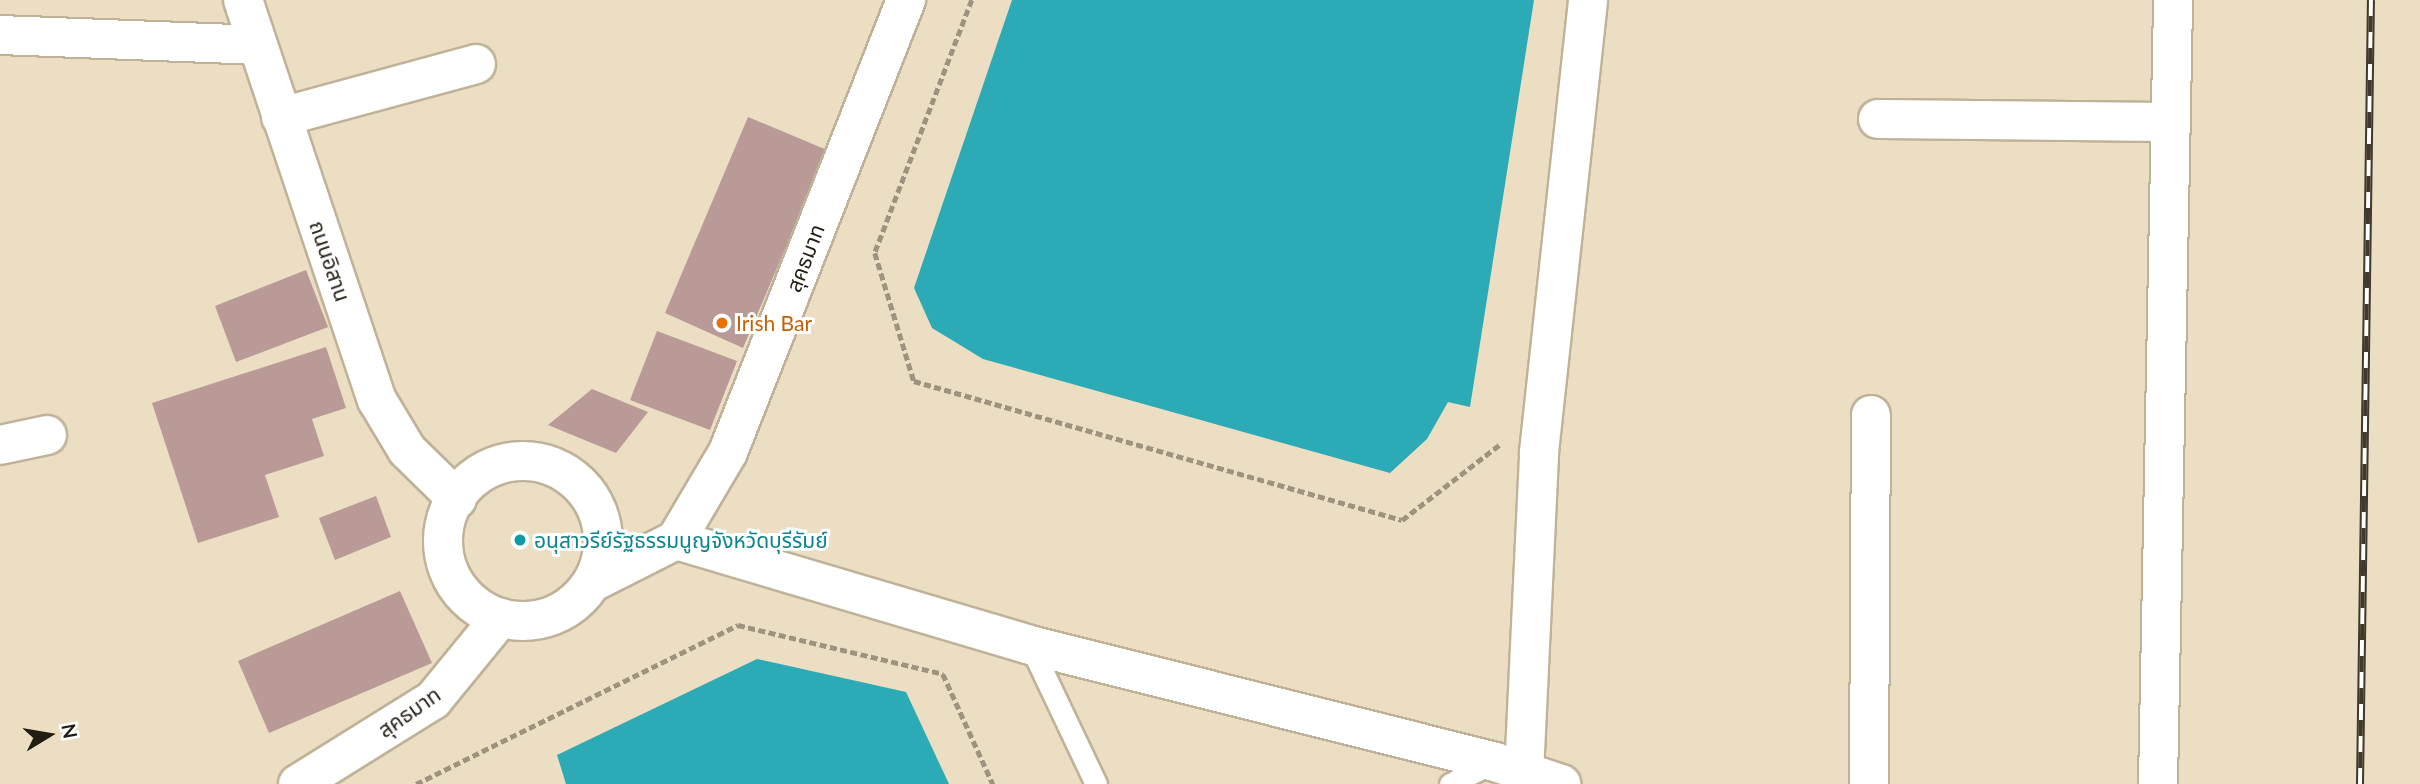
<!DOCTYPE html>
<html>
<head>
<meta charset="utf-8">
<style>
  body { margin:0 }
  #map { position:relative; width:2420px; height:784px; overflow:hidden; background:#ebdec2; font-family:Lato,"Noto Sans Thai",sans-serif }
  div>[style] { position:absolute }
  .water>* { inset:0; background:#2caab5 }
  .building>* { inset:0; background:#ba9a96 }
  .path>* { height:4.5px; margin-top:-2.25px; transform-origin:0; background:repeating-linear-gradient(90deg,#9d937e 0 7px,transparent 0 10.5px) }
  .roads { filter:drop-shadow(2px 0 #bfb298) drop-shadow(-2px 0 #bfb298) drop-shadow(0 2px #bfb298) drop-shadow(0 -2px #bfb298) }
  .service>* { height:21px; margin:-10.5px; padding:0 10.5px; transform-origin:10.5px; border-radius:10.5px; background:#fff }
  .minor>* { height:38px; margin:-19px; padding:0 19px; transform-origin:19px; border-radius:19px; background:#fff }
  .tertiary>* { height:38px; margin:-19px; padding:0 19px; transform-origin:19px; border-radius:19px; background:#fff }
  .tertiary>.ring { margin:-19px; padding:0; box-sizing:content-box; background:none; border:38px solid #fff; border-radius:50% }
  .rail>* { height:8px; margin-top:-4px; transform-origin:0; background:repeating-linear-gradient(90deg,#fff 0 16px,#40392d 0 32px); box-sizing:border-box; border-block:2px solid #40392d }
  .dots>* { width:19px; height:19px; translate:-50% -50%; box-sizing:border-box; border:4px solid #fff; border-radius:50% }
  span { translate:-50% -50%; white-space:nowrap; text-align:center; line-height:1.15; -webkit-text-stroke:6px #fff; paint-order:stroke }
  .street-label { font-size:21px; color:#221d13 }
  .food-label { font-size:21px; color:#c56008 }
  .left { translate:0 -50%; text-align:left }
  .culture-label { font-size:21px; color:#0d838f }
  .north { position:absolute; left:14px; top:700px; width:70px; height:70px; -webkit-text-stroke:5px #fff; paint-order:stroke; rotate:79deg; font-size:19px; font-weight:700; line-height:28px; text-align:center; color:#221d13 }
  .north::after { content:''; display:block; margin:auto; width:24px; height:32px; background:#221d13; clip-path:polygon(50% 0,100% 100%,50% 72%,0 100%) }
</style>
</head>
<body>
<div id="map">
  <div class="water">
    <i style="clip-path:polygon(1012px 0,1534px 0,1470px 407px,1448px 402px,1427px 439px,1390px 473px,983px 359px,932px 328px,914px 288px)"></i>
    <i style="clip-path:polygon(757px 659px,906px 692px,949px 784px,566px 784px,557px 755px)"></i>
  </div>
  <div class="building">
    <i style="clip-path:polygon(748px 117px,827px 150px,743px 348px,665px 313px)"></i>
    <i style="clip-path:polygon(306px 270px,328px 327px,236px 362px,215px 306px)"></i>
    <i style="clip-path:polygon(657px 331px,737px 361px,710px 430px,630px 400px)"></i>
    <i style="clip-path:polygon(326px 347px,346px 408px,312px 419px,324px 456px,265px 475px,279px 517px,198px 543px,152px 403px)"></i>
    <i style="clip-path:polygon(592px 389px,648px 412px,616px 453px,548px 425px)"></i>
    <i style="clip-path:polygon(376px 496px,391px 537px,335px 560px,319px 518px)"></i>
    <i style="clip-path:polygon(400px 591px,432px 663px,269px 733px,238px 661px)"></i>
  </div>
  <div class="path">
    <i style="left:972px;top:0;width:271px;rotate:111deg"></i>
    <i style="left:875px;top:253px;width:134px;rotate:73.1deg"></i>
    <i style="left:914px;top:381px;width:507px;rotate:15.9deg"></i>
    <i style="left:1402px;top:520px;width:123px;rotate:-37.7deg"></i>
    <i style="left:416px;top:784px;width:359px;rotate:-26.3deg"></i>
    <i style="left:738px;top:625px;width:211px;rotate:13.4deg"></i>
    <i style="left:943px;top:674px;width:121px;rotate:65.6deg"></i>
  </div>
  <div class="roads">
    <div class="service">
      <i style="left:1030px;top:645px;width:154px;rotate:64.6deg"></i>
      <i style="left:1450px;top:784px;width:47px;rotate:-26.6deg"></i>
    </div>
    <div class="minor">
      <i style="left:0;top:35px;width:257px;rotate:2.2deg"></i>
      <i style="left:281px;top:117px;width:202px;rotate:-15.2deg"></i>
      <i style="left:1878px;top:119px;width:293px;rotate:0.6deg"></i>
      <i style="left:0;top:445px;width:48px;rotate:-12deg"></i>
      <i style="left:593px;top:582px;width:93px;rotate:-26.8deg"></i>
      <i style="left:676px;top:540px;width:102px;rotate:-59.4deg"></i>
      <i style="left:728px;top:452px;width:486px;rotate:-68.5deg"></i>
      <i style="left:1869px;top:784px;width:369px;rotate:-89.7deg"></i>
      <i style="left:2158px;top:784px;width:784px;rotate:-88.9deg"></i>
    </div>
    <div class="tertiary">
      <i style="left:243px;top:0;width:422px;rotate:71.5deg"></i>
      <i style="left:377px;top:400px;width:58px;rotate:59deg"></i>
      <i style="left:407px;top:450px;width:70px;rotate:44.4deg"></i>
      <i class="ring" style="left:443px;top:461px;width:122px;height:122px"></i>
      <i style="left:676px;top:540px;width:369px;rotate:16.5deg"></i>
      <i style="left:1030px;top:645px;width:479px;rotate:14.1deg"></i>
      <i style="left:1495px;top:762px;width:70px;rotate:18.4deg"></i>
      <i style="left:1524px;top:774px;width:322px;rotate:-87.3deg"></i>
      <i style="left:1539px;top:452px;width:455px;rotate:-83.8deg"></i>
      <i style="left:298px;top:784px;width:159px;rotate:-31.9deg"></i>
      <i style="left:433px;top:700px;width:106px;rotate:-50.7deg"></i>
    </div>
  </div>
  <div class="rail">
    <i style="left:2360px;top:784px;width:784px;rotate:-89.2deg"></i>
  </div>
  <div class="dots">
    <i style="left:722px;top:323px;background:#e8710a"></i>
    <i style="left:520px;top:540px;background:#0f9aa8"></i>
  </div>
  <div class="street-label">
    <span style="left:805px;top:258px;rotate:-69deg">สุคธมาท</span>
    <span style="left:330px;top:261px;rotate:71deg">ถนนอิสาน</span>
    <span style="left:409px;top:712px;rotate:-35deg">สุคธมาท</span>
  </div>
  <div class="food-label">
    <span class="left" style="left:736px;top:323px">Irish Bar</span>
  </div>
  <div class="culture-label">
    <span class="left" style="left:534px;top:540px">อนุสาวรีย์รัฐธรรมนูญจังหวัดบุรีรัมย์</span>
  </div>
  <div class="north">N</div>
</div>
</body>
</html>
